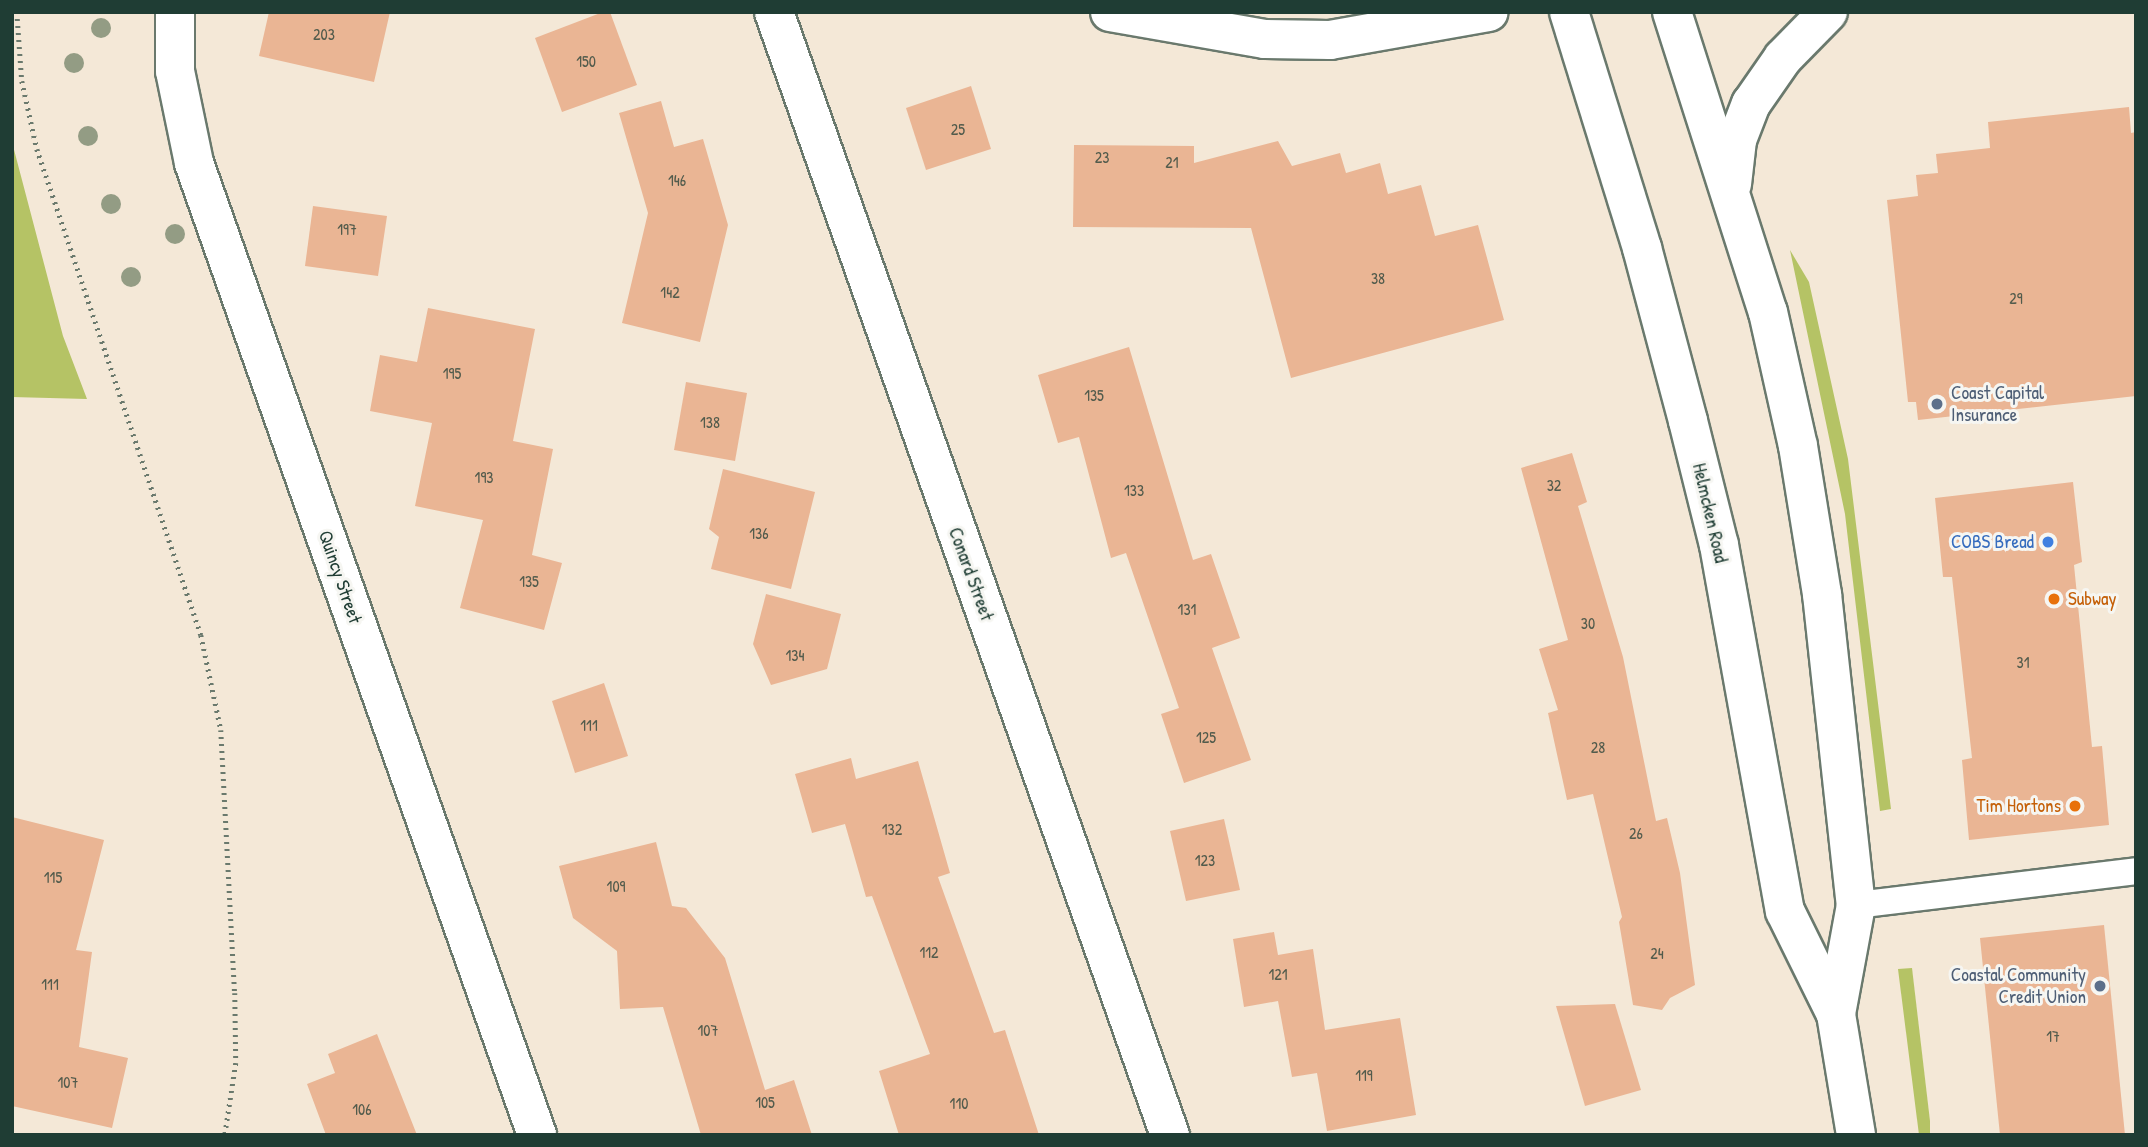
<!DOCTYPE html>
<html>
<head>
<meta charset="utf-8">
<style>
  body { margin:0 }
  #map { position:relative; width:2148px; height:1147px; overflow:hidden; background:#f4e8d7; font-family:"Patrick Hand",sans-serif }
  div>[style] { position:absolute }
  .green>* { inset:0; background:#b5c365 }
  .building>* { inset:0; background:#eab594 }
  .path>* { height:4.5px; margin-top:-2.25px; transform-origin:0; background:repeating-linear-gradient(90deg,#6a796d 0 2px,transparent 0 7px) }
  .roads { filter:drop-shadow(2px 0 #6a796d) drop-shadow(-2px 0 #6a796d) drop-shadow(0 2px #6a796d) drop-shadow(0 -2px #6a796d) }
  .service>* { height:26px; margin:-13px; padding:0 13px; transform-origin:13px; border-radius:13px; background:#fff }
  .minor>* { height:38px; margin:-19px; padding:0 19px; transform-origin:19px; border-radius:19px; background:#fff }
  .secondary>* { height:38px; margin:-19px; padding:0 19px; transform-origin:19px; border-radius:19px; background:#fff }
  .trees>* { width:20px; height:20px; margin:-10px; border-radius:50%; background:#939c84 }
  .dots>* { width:19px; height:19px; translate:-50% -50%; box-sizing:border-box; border:4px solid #f6f6f2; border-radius:50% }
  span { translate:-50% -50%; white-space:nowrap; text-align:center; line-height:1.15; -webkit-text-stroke:6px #f6f6f2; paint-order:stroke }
  .number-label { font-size:16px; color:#525b4c }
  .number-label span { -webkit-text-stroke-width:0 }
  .service-label { font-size:19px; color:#4e5e75 }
  .left { translate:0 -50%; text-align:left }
  .right { translate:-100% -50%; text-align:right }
  .street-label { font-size:19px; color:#1f3d34 }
  .shop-label { font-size:19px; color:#366cbe }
  .food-label { font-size:19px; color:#c56008 }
  .frame { position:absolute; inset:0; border:14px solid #1f3d34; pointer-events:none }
</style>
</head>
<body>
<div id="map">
  <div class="green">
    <i style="clip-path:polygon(12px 142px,63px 336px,87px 399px,12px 397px)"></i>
    <i style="clip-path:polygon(1790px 250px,1809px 282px,1848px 459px,1891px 809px,1880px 811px,1845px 514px)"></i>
    <i style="clip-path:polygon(1912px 968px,1930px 1121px,1930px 1135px,1919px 1135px,1898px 969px)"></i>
  </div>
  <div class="building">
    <i style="clip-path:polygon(269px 12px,390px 12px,374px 82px,259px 56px)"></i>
    <i style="clip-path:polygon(603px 12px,610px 12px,637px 85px,562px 112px,535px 38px)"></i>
    <i style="clip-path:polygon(971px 86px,991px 149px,926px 170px,906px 108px)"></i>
    <i style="clip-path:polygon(661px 101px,674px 147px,703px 139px,728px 225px,700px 342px,622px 323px,648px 213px,619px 113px)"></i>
    <i style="clip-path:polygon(2129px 107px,2131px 133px,2136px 132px,2136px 396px,1918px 420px,1916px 402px,1908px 402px,1887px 200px,1918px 196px,1916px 175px,1938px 173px,1936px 154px,1990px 148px,1988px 122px)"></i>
    <i style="clip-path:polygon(1278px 141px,1292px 166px,1340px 153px,1346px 173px,1380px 163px,1388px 194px,1421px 185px,1435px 236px,1478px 225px,1504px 320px,1291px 378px,1251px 228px,1073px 227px,1074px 145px,1194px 146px,1194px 163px)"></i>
    <i style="clip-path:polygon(313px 206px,387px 216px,378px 276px,305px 266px)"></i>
    <i style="clip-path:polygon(428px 308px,535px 329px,513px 441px,553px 449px,532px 555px,562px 563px,544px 630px,460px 608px,483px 520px,415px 506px,432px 423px,370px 411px,380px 355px,417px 362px)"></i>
    <i style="clip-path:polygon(1129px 347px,1193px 560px,1211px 554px,1240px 638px,1212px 648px,1251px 760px,1184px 783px,1161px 714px,1179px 708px,1126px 553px,1111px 558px,1079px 437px,1058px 443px,1038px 375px)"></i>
    <i style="clip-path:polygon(686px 382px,747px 393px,735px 461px,674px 450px)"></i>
    <i style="clip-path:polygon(1572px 453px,1587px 502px,1578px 506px,1623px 657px,1656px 821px,1667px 818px,1680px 873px,1695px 985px,1670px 998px,1662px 1010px,1633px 1005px,1619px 922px,1622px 917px,1593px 794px,1567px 800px,1548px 713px,1558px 710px,1539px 649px,1568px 640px,1521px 468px)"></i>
    <i style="clip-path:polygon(723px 469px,815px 492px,791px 589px,711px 569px,719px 537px,709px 529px)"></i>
    <i style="clip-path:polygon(2073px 482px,2082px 562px,2074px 565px,2092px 747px,2102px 746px,2109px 825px,1969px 840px,1962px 760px,1972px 758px,1952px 577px,1943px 577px,1935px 498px)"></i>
    <i style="clip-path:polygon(766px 594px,841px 614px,827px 669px,771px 685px,753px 644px)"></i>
    <i style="clip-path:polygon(604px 683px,628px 756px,575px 773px,552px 701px)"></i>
    <i style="clip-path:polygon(851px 758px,856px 779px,918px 761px,950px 873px,938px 877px,994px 1033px,1005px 1030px,1039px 1135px,899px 1135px,879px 1071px,930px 1054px,872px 896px,866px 897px,845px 824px,812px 833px,795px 774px)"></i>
    <i style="clip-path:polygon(12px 817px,104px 840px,76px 950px,92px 952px,79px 1047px,128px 1058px,112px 1128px,12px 1106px)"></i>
    <i style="clip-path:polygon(1224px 819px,1240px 890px,1186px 901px,1170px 831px)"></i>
    <i style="clip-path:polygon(656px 842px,672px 906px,686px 908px,725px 958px,765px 1090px,794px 1080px,812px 1135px,701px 1135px,663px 1007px,620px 1009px,617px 951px,573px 918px,559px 866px)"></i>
    <i style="clip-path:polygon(2104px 925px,2125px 1135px,2000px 1135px,1980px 938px)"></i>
    <i style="clip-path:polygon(1274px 932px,1278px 955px,1313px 949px,1325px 1030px,1400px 1018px,1416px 1115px,1327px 1131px,1317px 1073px,1292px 1077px,1278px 1001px,1244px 1007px,1233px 939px)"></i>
    <i style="clip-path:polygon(1615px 1004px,1641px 1090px,1585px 1106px,1556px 1006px)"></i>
    <i style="clip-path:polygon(377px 1034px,417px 1135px,326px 1135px,307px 1084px,335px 1073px,328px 1054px)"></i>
  </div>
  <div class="path">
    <i style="left:17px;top:12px;width:69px;rotate:85.9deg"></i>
    <i style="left:22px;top:81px;width:70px;rotate:77.6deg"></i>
    <i style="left:37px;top:149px;width:513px;rotate:71.35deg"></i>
    <i style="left:201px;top:635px;width:97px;rotate:78.1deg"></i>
    <i style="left:221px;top:730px;width:263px;rotate:87deg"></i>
    <i style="left:235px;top:993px;width:70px;rotate:89.2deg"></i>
    <i style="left:236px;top:1063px;width:73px;rotate:98.7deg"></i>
  </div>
  <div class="roads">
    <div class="service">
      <i style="left:1856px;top:905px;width:282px;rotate:-6.9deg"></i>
    </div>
    <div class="minor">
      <i style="left:175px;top:12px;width:59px;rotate:90deg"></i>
      <i style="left:175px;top:71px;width:94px;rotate:78.3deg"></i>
      <i style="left:194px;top:163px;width:1031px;rotate:70.56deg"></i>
      <i style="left:774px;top:12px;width:1191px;rotate:70.58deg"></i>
      <i style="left:1110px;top:12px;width:157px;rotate:9.9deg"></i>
      <i style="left:1265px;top:39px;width:65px;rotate:0.9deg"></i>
      <i style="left:1330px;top:40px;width:161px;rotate:-10deg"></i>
    </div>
    <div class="secondary">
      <i style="left:1569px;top:12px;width:247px;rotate:72.8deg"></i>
      <i style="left:1642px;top:248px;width:179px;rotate:75.1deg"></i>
      <i style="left:1688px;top:421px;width:128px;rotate:76deg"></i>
      <i style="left:1719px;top:545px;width:372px;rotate:79.8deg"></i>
      <i style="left:1785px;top:911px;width:115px;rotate:63.7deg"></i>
      <i style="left:1836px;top:1014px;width:123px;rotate:80.6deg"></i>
      <i style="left:1672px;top:12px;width:315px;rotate:72.3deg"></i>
      <i style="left:1768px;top:312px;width:137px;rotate:77.4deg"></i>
      <i style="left:1798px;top:446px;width:150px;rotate:80.8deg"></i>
      <i style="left:1822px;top:594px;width:313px;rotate:83.8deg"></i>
      <i style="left:1856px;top:905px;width:111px;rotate:100.4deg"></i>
      <i style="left:1732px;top:184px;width:44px;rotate:-83.5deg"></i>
      <i style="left:1737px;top:140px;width:39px;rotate:-69deg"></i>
      <i style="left:1751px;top:104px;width:56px;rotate:-55.2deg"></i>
      <i style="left:1783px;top:58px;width:64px;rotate:-45.6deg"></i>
    </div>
  </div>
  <div class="trees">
    <i style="left:101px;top:28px"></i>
    <i style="left:74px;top:63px"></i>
    <i style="left:88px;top:136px"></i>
    <i style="left:111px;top:204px"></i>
    <i style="left:175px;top:234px"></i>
    <i style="left:131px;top:277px"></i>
  </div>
  <div class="dots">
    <i style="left:1937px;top:404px;background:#5c6f8a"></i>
    <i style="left:2048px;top:542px;background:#3f7fe0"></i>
    <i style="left:2054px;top:599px;background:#e8710a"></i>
    <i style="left:2075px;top:806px;background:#e8710a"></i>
    <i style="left:2100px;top:986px;background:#5c6f8a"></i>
  </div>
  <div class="number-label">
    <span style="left:324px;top:34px">203</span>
    <span style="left:586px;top:61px">150</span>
    <span style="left:958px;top:129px">25</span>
    <span style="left:1102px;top:157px">23</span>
    <span style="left:1172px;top:162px">21</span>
    <span style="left:677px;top:180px">146</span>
    <span style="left:347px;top:229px">197</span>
    <span style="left:1378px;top:278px">38</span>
    <span style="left:670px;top:292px">142</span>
    <span style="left:2016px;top:298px">29</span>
    <span style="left:452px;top:373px">195</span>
    <span style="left:1094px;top:395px">135</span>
    <span style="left:710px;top:422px">138</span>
    <span style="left:484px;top:477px">193</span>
    <span style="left:1554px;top:485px">32</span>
    <span style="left:1134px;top:490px">133</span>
    <span style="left:759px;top:533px">136</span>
    <span style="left:529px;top:581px">135</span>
    <span style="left:1187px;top:609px">131</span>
    <span style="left:1588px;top:623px">30</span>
    <span style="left:795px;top:655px">134</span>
    <span style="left:2023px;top:662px">31</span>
    <span style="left:589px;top:725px">111</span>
    <span style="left:1206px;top:737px">125</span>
    <span style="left:1598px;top:747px">28</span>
    <span style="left:892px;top:829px">132</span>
    <span style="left:1636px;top:833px">26</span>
    <span style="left:1205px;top:860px">123</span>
    <span style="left:53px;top:877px">115</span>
    <span style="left:616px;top:886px">109</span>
    <span style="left:929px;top:952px">112</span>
    <span style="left:1657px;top:953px">24</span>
    <span style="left:1278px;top:974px">121</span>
    <span style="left:50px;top:984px">111</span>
    <span style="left:708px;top:1030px">107</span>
    <span style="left:2053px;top:1036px">17</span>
    <span style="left:1364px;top:1075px">119</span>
    <span style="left:68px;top:1082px">107</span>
    <span style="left:765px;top:1102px">105</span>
    <span style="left:959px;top:1103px">110</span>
    <span style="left:362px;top:1109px">106</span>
  </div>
  <div class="service-label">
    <span class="left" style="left:1951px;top:404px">Coast Capital<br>Insurance</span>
    <span class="right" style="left:2086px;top:986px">Coastal Community<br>Credit Union</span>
  </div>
  <div class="street-label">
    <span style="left:1710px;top:513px;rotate:77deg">Helmcken Road</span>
    <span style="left:971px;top:574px;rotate:70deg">Conard Street</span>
    <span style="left:340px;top:577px;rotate:71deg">Quincy Street</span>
  </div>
  <div class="shop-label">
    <span class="right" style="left:2034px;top:542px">COBS Bread</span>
  </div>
  <div class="food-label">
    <span class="left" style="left:2068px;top:599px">Subway</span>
    <span class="right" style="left:2061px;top:806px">Tim Hortons</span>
  </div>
  <div class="frame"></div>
</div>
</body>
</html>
